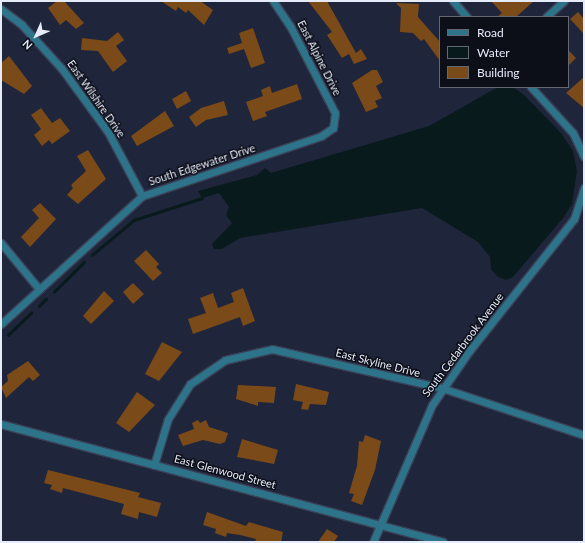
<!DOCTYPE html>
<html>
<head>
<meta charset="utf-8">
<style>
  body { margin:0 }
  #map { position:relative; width:585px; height:543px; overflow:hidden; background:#1f253a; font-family:Lato,sans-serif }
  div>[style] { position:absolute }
  .water>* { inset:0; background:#091a1c }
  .stream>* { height:2.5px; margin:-1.25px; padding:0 1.25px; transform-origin:1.25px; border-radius:1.25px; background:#091a1c }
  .building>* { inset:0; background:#7b4a19 }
  .roads { filter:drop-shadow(1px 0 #3b4155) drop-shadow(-1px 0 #3b4155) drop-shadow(0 1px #3b4155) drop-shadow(0 -1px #3b4155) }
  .street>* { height:7px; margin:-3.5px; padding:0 3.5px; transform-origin:3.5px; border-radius:3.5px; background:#2d738a }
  span { translate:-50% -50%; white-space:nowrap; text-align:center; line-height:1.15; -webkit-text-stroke:3px #0c0f18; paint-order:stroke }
  .street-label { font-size:11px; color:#e6ebf9 }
  .frame { position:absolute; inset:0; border:2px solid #e6ebf9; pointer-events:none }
  .legend { position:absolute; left:439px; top:16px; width:130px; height:72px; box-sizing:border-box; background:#0c0f18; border:1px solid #636772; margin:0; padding:5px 7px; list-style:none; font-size:12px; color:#e6ebf9 }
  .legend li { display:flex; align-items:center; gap:8px; height:20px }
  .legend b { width:20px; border:1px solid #636772 }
  .north { position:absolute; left:16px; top:16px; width:40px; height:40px; -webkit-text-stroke:3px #0c0f18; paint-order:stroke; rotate:225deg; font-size:11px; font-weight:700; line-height:16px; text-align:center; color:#e6ebf9 }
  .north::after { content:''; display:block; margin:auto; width:14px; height:18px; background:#e6ebf9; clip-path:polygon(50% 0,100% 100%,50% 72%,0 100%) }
</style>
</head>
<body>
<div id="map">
  <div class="water">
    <i style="clip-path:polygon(498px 87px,513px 87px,523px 94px,561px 133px,573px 151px,577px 171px,572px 204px,564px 217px,513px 277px,506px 280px,498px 277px,491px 269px,490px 257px,478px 242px,422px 208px,240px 238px,222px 249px,214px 249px,212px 244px,232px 223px,226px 215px,229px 207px,219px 193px,202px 198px,198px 191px,257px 175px,265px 168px,271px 173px,429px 126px)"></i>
  </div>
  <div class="stream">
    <i style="left:92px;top:255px;width:55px;rotate:-39.8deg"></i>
    <i style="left:134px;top:220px;width:71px;rotate:-17.9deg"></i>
    <i style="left:54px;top:292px;width:42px;rotate:-45deg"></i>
    <i style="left:39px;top:306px;width:10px;rotate:-45deg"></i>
    <i style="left:8px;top:335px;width:32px;rotate:-44deg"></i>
  </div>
  <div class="building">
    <i style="clip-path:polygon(57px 1px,64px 1px,84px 23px,76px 29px,66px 20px,60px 25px,48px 8px)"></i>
    <i style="clip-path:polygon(161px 1px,200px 1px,213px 10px,204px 25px,188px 10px,186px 13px,178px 7px,176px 11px)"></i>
    <i style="clip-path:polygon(308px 1px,327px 1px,356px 53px,361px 49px,367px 59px,354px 64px,349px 54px,342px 58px,327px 35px,332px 32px)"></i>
    <i style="clip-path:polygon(491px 1px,534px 1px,516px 17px,497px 17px,502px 13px)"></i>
    <i style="clip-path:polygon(396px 3px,419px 4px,418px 17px,440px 42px,440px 61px,424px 39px,421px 41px,413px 33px,400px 32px,401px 8px)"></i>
    <i style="clip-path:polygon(578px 12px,584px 19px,584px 34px,570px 19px)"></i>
    <i style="clip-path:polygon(253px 28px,265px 63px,251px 68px,244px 49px,229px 54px,227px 48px,242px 43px,239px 33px)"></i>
    <i style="clip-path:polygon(118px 32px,124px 40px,116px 46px,127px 61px,113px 72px,98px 51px,81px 50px,82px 38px,107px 41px)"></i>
    <i style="clip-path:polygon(568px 50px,576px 58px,568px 66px)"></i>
    <i style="clip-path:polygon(9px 56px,32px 86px,24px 94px,1px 80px,1px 63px)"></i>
    <i style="clip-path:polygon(372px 70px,377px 70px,383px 82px,376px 86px,382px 98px,375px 101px,378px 107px,366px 112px,352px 83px)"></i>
    <i style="clip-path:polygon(584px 77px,584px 108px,566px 93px)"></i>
    <i style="clip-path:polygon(297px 84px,302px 99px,265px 112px,267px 116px,253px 121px,246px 102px,263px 96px,261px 90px,270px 86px,272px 93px)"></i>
    <i style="clip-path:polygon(186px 91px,191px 101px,177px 109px,172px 99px)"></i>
    <i style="clip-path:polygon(224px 101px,228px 115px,206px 120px,196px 127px,189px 117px,201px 108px)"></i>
    <i style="clip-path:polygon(41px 108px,52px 123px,60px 118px,70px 131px,52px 144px,49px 140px,42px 146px,34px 135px,41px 129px,31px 115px)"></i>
    <i style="clip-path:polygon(165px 111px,174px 126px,137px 146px,131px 136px)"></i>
    <i style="clip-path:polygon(88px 150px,106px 179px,78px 204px,67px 195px,73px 188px,71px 185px,86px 171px,77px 156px)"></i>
    <i style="clip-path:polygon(40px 203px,56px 219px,30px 247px,21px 237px,39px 218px,32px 210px)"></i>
    <i style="clip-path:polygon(146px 250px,159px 264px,156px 267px,162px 273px,153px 281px,134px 261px)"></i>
    <i style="clip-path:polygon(133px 283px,144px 294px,133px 304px,123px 292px)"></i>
    <i style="clip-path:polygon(243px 288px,255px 321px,243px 326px,240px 317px,193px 334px,188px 319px,206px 313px,200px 298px,213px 293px,218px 308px,234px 302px,231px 293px)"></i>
    <i style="clip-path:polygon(104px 291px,114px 301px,91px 324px,83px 316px)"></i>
    <i style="clip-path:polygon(162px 342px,182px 352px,159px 381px,145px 374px)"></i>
    <i style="clip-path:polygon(28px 361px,40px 375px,33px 381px,29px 377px,6px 398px,1px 387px,8px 381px,7px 375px)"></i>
    <i style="clip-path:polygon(296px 384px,329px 392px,326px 405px,310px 404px,308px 410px,301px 409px,303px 402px,293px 400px)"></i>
    <i style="clip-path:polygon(238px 385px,276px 387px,274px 403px,258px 402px,258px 406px,236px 399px)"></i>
    <i style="clip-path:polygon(137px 392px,155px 405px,129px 432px,116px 423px)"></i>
    <i style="clip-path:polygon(198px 420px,200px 423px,206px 420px,209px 427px,228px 433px,225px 442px,220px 444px,203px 440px,183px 446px,178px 435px,194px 429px,192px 423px)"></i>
    <i style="clip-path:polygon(365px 435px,381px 441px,375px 470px,362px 505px,351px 501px,354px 494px,349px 493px,357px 466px,359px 441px,363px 442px)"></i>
    <i style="clip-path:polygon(242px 439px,278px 450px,274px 464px,237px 457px)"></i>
    <i style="clip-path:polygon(48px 470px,140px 493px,138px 497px,161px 503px,157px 517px,139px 512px,138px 519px,121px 514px,124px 504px,63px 488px,62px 493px,50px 489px,52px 485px,44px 483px)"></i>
    <i style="clip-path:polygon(207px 512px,246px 526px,249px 522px,283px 532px,281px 542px,255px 542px,256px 539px,240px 535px,227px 533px,226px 537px,215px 533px,216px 529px,203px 525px)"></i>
    <i style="clip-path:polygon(327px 529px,338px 536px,334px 542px,318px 542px)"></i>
  </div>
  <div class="roads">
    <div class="street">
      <i style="left:453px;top:1px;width:21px;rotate:49deg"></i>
      <i style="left:1px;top:9px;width:26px;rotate:37deg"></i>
      <i style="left:22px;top:25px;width:59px;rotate:47.7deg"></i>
      <i style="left:62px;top:69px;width:78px;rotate:53.9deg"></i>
      <i style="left:108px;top:132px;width:72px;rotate:62deg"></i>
      <i style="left:546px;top:17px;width:24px;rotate:-42deg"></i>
      <i style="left:531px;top:87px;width:62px;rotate:47.6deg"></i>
      <i style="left:573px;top:133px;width:26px;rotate:65deg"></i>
      <i style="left:1px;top:243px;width:60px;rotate:50.4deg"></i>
      <i style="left:1px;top:324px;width:190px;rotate:-42.2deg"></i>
      <i style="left:142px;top:196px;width:189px;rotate:-18.5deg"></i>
      <i style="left:321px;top:136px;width:14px;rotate:-34deg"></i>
      <i style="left:333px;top:128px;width:15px;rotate:-82deg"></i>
      <i style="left:335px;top:113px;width:98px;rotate:-117.3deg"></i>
      <i style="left:290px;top:26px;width:30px;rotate:-124deg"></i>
      <i style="left:1px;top:424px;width:457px;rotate:14.9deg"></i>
      <i style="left:154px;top:465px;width:48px;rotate:-73.1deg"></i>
      <i style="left:168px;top:419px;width:41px;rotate:-57.8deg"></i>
      <i style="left:190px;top:384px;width:42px;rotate:-34.4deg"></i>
      <i style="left:225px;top:360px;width:48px;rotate:-13.2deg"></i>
      <i style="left:272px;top:349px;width:174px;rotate:12.9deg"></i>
      <i style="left:442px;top:388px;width:150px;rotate:18.3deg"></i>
      <i style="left:373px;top:542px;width:149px;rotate:-66.7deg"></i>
      <i style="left:432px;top:405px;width:67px;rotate:-55.4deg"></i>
      <i style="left:470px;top:350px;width:167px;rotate:-51.6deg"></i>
      <i style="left:574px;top:219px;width:33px;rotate:-72deg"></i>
    </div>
  </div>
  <div class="street-label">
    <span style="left:319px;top:58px;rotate:63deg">East Alpine Drive</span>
    <span style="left:96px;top:99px;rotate:55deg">East Wilshire Drive</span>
    <span style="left:202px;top:165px;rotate:-18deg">South Edgewater Drive</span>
    <span style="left:463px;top:345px;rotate:-53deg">South Cedarbrook Avenue</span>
    <span style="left:378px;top:363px;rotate:14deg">East Skyline Drive</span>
    <span style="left:225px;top:472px;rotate:15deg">East Glenwood Street</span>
  </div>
  <div class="frame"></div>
  <ul class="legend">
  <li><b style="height:5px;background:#2d738a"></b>Road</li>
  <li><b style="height:11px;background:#091a1c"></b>Water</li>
  <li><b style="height:11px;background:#7b4a19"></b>Building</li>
  </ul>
  <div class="north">N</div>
</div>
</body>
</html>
